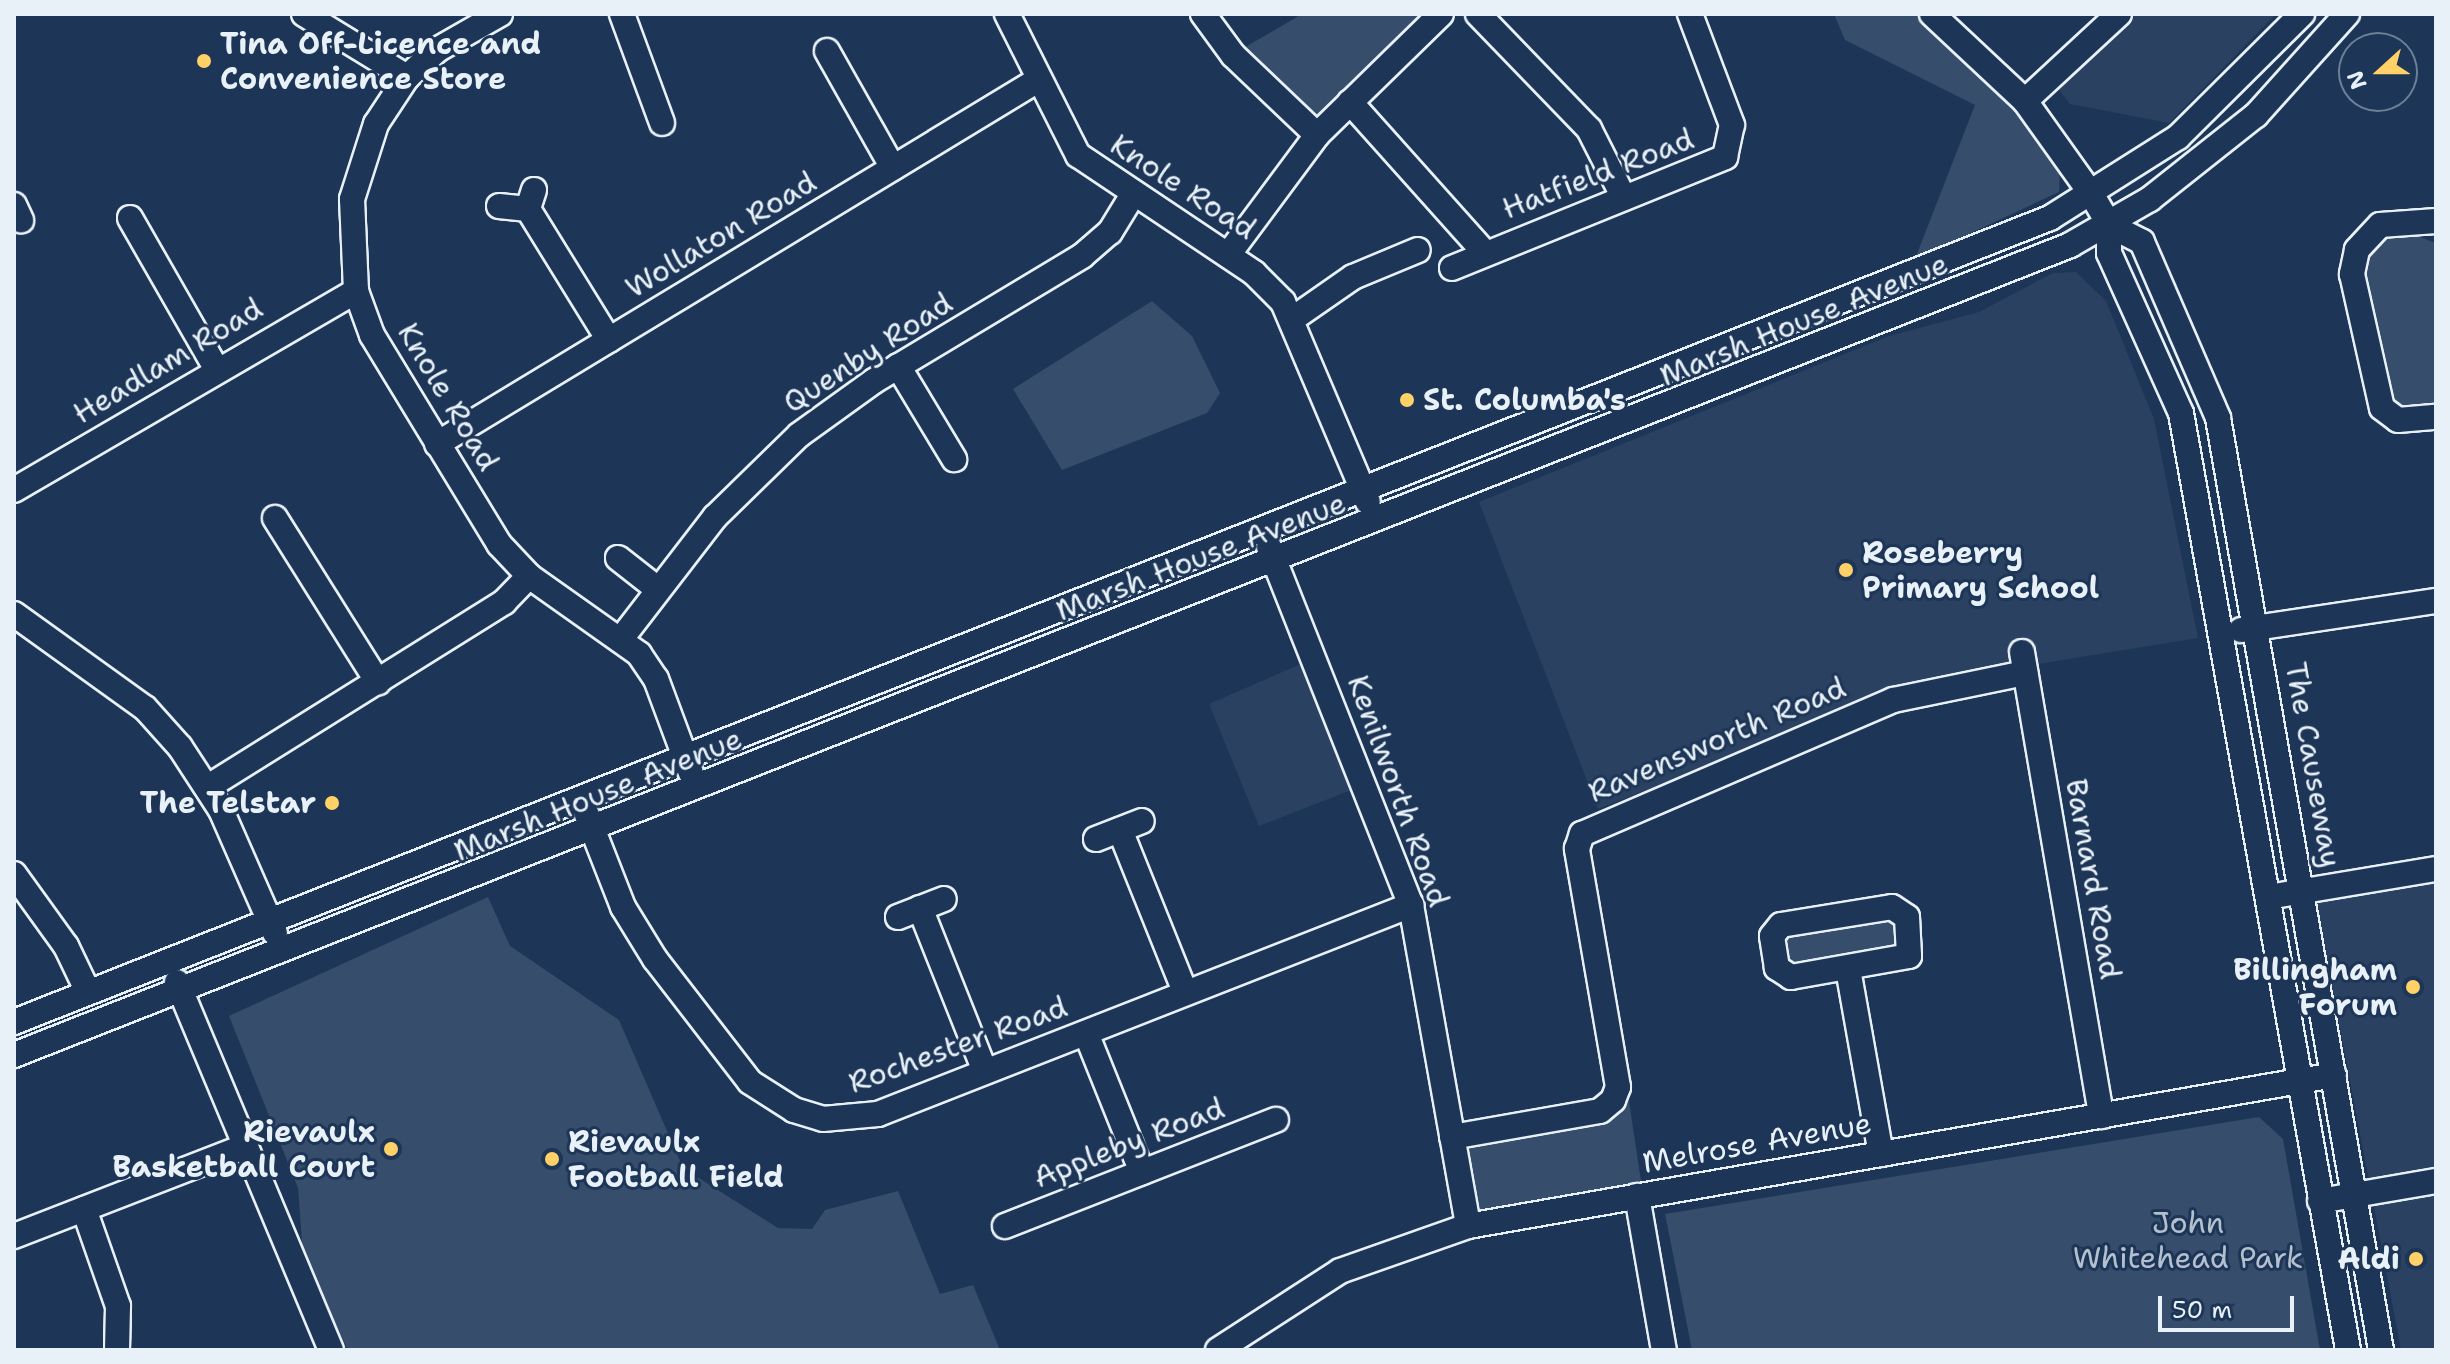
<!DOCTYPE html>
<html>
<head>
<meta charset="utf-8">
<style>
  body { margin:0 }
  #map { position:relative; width:2450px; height:1364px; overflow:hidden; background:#1d3557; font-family:"Shantell Sans",sans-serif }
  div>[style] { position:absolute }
  .built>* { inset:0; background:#2a4162 }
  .green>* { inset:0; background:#374d6c }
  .roads { filter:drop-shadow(2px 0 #e8f1f8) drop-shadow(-2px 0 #e8f1f8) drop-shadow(0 2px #e8f1f8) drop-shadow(0 -2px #e8f1f8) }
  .minor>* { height:24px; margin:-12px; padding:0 12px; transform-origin:12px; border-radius:12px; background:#1d3557 }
  .dots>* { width:22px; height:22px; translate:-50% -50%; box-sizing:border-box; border:4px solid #1d3557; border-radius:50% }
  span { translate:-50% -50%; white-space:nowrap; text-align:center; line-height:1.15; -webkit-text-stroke:6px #1d3557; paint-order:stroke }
  .poi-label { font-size:30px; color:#e8f1f8; font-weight:700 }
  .left { translate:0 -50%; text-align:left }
  .right { translate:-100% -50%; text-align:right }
  .street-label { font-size:30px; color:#e8f1f8 }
  .park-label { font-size:30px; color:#b3c0ce }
  .frame { position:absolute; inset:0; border:16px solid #e8f1f8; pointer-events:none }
  .north { position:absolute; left:2338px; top:32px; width:80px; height:80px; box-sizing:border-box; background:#1d3557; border:2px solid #6e8097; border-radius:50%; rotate:249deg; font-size:22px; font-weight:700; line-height:32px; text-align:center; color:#e8f1f8 }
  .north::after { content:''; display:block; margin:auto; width:28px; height:36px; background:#ffd166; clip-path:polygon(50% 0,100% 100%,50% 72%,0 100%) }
  .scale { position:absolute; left:2158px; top:1296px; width:136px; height:36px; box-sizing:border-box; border:4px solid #e8f1f8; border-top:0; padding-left:10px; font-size:24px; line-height:28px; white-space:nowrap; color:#e8f1f8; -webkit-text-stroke:6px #1d3557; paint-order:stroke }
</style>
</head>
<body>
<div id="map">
  <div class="built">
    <i style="clip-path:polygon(2132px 14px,2276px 14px,2169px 123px,2070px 104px,2055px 85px)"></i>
    <i style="clip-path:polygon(2076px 272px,2106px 301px,2154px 419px,2198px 638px,1916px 684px,1598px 809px,1479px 502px,1889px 336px,1979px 312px,2053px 273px)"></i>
    <i style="clip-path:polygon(1305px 662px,1354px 789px,1259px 826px,1209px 704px)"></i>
    <i style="clip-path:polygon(2436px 864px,2436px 1350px,2401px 1350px,2313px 885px)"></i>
  </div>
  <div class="green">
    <i style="clip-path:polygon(1302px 14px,1430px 14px,1312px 120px,1242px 49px)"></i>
    <i style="clip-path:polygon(1834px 14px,1952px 14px,2060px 169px,2059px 192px,1915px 259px,1975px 105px,1845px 40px)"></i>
    <i style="clip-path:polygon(2401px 230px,2436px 243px,2436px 417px,2395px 409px,2380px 391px,2356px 270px,2375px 241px)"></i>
    <i style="clip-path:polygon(1152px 301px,1192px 336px,1220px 393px,1207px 413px,1062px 470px,1013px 389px)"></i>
    <i style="clip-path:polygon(488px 897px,510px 946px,619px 1020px,683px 1168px,778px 1228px,812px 1229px,825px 1210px,898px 1191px,940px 1294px,973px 1285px,1000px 1350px,348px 1350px,303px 1255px,298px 1188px,229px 1016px)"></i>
    <i style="clip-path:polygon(1902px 909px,1905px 958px,1782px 976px,1775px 928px)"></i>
    <i style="clip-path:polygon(1629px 1101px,1642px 1188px,1474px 1220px,1458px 1142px)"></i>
    <i style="clip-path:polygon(2259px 1117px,2283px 1139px,2320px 1350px,1692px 1350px,1665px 1214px)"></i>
  </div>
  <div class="roads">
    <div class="minor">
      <i style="left:304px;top:14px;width:121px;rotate:31.5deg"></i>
      <i style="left:500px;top:14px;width:73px;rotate:150.3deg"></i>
      <i style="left:437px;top:50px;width:40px;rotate:138deg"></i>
      <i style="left:407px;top:77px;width:56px;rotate:123.4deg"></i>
      <i style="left:376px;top:124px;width:79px;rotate:107.7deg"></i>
      <i style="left:352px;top:199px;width:92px;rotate:87.5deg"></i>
      <i style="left:356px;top:291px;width:47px;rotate:70deg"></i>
      <i style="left:372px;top:335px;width:245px;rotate:58.7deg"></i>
      <i style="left:499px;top:544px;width:44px;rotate:46.8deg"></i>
      <i style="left:529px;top:576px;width:135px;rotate:35.3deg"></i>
      <i style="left:639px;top:654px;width:30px;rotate:56deg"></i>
      <i style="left:656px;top:679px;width:100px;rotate:69.6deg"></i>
      <i style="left:622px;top:14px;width:116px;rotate:69.8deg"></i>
      <i style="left:1007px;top:14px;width:158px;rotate:63.3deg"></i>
      <i style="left:1078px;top:155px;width:212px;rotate:33.8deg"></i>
      <i style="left:1254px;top:273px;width:41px;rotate:45deg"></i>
      <i style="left:1283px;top:302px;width:217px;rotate:67deg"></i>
      <i style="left:1203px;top:14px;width:51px;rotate:53.8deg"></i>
      <i style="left:1233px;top:55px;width:116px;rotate:43.6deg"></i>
      <i style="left:1478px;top:14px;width:160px;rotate:46deg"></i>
      <i style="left:1589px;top:129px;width:77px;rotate:63.1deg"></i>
      <i style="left:1932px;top:14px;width:127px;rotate:43.1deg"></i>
      <i style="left:2025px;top:101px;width:115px;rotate:54.5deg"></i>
      <i style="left:2092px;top:195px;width:34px;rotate:60deg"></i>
      <i style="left:2109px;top:225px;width:28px;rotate:90deg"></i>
      <i style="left:2109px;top:253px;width:175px;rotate:65.8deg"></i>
      <i style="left:2181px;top:413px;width:952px;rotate:79.89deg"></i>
      <i style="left:827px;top:51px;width:134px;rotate:60.6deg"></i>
      <i style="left:2025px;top:101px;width:128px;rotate:-42.8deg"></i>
      <i style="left:1350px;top:102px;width:203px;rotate:48.2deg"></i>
      <i style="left:534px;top:190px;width:20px;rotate:108deg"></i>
      <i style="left:528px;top:209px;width:154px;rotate:58.3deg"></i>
      <i style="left:14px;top:205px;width:17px;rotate:65deg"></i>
      <i style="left:499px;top:206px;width:29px;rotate:6deg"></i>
      <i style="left:130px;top:218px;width:173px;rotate:60.2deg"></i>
      <i style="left:2436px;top:221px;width:56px;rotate:175.9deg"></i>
      <i style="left:2380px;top:225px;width:34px;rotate:133deg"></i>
      <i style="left:2357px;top:250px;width:25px;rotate:102deg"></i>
      <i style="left:2352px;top:274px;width:137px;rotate:77.4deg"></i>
      <i style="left:2382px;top:408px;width:20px;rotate:37deg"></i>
      <i style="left:2398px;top:420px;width:38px;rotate:-5deg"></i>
      <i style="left:2109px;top:225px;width:37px;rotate:27deg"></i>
      <i style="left:2142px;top:242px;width:192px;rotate:66.6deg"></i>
      <i style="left:2218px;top:418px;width:946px;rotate:80.08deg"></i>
      <i style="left:1228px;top:255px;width:149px;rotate:-53.4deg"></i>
      <i style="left:1317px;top:135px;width:173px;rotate:-44.3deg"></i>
      <i style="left:1452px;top:268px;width:295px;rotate:-22.1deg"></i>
      <i style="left:1725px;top:157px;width:33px;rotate:-78deg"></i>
      <i style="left:1732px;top:125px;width:119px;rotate:-110.7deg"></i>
      <i style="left:1294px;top:318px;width:72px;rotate:-34.8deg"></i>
      <i style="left:1353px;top:277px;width:70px;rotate:-22.6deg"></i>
      <i style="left:898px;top:366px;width:109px;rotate:58.9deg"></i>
      <i style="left:437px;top:444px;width:703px;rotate:-31.2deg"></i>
      <i style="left:14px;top:490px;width:396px;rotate:-30.2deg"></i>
      <i style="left:275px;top:518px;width:194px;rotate:57.9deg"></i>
      <i style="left:1269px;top:547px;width:385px;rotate:68.4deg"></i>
      <i style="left:1411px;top:905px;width:326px;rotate:79.9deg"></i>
      <i style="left:618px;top:558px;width:47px;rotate:38.1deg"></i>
      <i style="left:14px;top:614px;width:161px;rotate:35.7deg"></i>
      <i style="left:145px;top:708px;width:52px;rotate:48.1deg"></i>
      <i style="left:180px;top:747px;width:75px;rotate:56.9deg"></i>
      <i style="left:221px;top:810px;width:134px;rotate:66.3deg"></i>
      <i style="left:2241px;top:630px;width:197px;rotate:-8.5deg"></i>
      <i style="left:621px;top:639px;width:154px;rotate:-52.4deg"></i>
      <i style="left:715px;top:517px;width:117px;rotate:-44.3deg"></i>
      <i style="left:799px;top:435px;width:92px;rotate:-35.8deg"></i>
      <i style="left:874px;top:381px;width:243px;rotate:-31deg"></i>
      <i style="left:1082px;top:256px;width:37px;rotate:-41deg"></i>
      <i style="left:1110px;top:232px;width:42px;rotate:-58.6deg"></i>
      <i style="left:2022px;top:652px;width:471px;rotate:80.3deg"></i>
      <i style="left:208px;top:787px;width:349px;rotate:-32deg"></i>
      <i style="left:504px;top:602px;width:36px;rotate:-46deg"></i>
      <i style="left:587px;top:815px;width:99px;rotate:68.6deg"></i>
      <i style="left:623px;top:907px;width:61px;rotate:58.4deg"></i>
      <i style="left:655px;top:959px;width:155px;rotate:52.3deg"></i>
      <i style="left:750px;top:1082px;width:52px;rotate:32.5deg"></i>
      <i style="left:794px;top:1110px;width:30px;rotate:17deg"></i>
      <i style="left:823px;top:1119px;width:55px;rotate:-5.2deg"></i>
      <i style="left:878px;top:1114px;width:573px;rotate:-21.41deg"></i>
      <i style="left:1120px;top:830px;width:175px;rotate:68.1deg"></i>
      <i style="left:1096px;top:839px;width:49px;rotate:-21.4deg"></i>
      <i style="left:14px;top:874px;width:89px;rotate:54.2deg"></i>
      <i style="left:66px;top:946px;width:51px;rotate:64.4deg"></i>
      <i style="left:2268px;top:897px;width:170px;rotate:-9.5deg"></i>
      <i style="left:1892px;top:907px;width:18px;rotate:34deg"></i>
      <i style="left:1907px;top:917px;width:39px;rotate:87deg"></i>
      <i style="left:1909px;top:956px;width:120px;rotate:169.9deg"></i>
      <i style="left:1791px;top:977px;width:17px;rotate:-147deg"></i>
      <i style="left:1777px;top:968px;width:32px;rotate:-99deg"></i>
      <i style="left:1772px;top:936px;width:14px;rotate:-51deg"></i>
      <i style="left:1781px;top:925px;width:112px;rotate:-9.2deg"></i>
      <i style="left:920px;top:908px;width:175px;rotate:68.3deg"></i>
      <i style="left:898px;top:917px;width:49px;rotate:-21.4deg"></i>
      <i style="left:1848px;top:969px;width:188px;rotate:79.9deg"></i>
      <i style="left:177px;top:982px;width:399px;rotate:67.3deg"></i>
      <i style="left:14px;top:1022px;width:2189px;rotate:-21.55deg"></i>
      <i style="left:2050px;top:218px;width:151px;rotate:-32.3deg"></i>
      <i style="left:2178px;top:137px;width:175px;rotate:-44.8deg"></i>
      <i style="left:1086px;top:1033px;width:150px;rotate:68.1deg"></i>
      <i style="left:14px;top:1055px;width:2210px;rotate:-21.5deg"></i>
      <i style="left:2070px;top:245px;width:92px;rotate:-29.9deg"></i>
      <i style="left:2150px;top:199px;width:135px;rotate:-38.4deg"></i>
      <i style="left:2256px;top:115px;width:136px;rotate:-48deg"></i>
      <i style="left:1452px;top:1137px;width:150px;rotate:-10deg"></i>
      <i style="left:1600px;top:1111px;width:17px;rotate:-40deg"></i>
      <i style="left:1613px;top:1100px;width:14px;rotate:-69deg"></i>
      <i style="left:1618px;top:1087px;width:242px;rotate:-99.8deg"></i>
      <i style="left:1577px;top:849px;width:16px;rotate:-72deg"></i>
      <i style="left:1582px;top:834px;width:339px;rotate:-23.3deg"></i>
      <i style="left:1893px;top:700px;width:135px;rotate:-11.6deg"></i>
      <i style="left:1637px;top:1196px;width:156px;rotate:80.1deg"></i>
      <i style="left:2320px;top:1201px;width:118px;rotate:-9.8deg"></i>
      <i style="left:84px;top:1209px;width:103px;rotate:70.7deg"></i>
      <i style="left:118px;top:1306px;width:44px;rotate:91.3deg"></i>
      <i style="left:1005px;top:1226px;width:291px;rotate:-21.4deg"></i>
      <i style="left:14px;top:1236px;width:246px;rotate:-21.2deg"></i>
      <i style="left:1218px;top:1350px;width:145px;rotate:-32.9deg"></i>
      <i style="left:1340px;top:1271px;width:136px;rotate:-19.4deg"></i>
      <i style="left:1468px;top:1226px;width:879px;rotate:-9.89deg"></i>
    </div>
  </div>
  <div class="dots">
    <i style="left:204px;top:61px;background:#ffd166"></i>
    <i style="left:1407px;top:400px;background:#ffd166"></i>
    <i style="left:1846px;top:570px;background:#ffd166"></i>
    <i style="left:332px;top:803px;background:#ffd166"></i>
    <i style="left:2413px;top:987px;background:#ffd166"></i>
    <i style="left:391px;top:1149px;background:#ffd166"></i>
    <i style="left:552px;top:1159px;background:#ffd166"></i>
    <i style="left:2416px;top:1259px;background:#ffd166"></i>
  </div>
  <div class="poi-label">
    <span class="left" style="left:220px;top:61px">Tina Off-Licence and<br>Convenience Store</span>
    <span class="left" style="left:1423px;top:400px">St. Columba's</span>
    <span class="left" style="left:1862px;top:570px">Roseberry<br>Primary School</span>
    <span class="right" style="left:316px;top:803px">The Telstar</span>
    <span class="right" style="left:2397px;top:987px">Billingham<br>Forum</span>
    <span class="right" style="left:375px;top:1149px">Rievaulx<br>Basketball Court</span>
    <span class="left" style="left:568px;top:1159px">Rievaulx<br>Football Field</span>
    <span class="right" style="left:2400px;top:1259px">Aldi</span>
  </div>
  <div class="street-label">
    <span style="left:1598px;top:174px;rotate:-21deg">Hatfield Road</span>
    <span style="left:1183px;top:187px;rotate:33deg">Knole Road</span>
    <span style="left:721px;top:235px;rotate:-31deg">Wollaton Road</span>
    <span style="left:1804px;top:320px;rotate:-22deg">Marsh House Avenue</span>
    <span style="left:868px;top:353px;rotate:-33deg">Quenby Road</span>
    <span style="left:168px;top:361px;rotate:-31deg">Headlam Road</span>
    <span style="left:448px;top:397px;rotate:59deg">Knole Road</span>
    <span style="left:1201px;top:557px;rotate:-21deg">Marsh House Avenue</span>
    <span style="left:1717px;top:740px;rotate:-23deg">Ravensworth Road</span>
    <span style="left:2313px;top:765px;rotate:80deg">The Causeway</span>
    <span style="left:1398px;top:791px;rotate:70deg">Kenilworth Road</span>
    <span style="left:598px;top:795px;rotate:-22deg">Marsh House Avenue</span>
    <span style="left:2093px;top:879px;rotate:80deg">Barnard Road</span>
    <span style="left:958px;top:1045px;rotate:-20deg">Rochester Road</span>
    <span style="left:1129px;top:1143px;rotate:-21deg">Appleby Road</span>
    <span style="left:1757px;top:1143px;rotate:-10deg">Melrose Avenue</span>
  </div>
  <div class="park-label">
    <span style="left:2188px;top:1240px">John<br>Whitehead Park</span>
  </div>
  <div class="frame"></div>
  <div class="north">N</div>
  <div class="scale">50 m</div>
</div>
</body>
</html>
